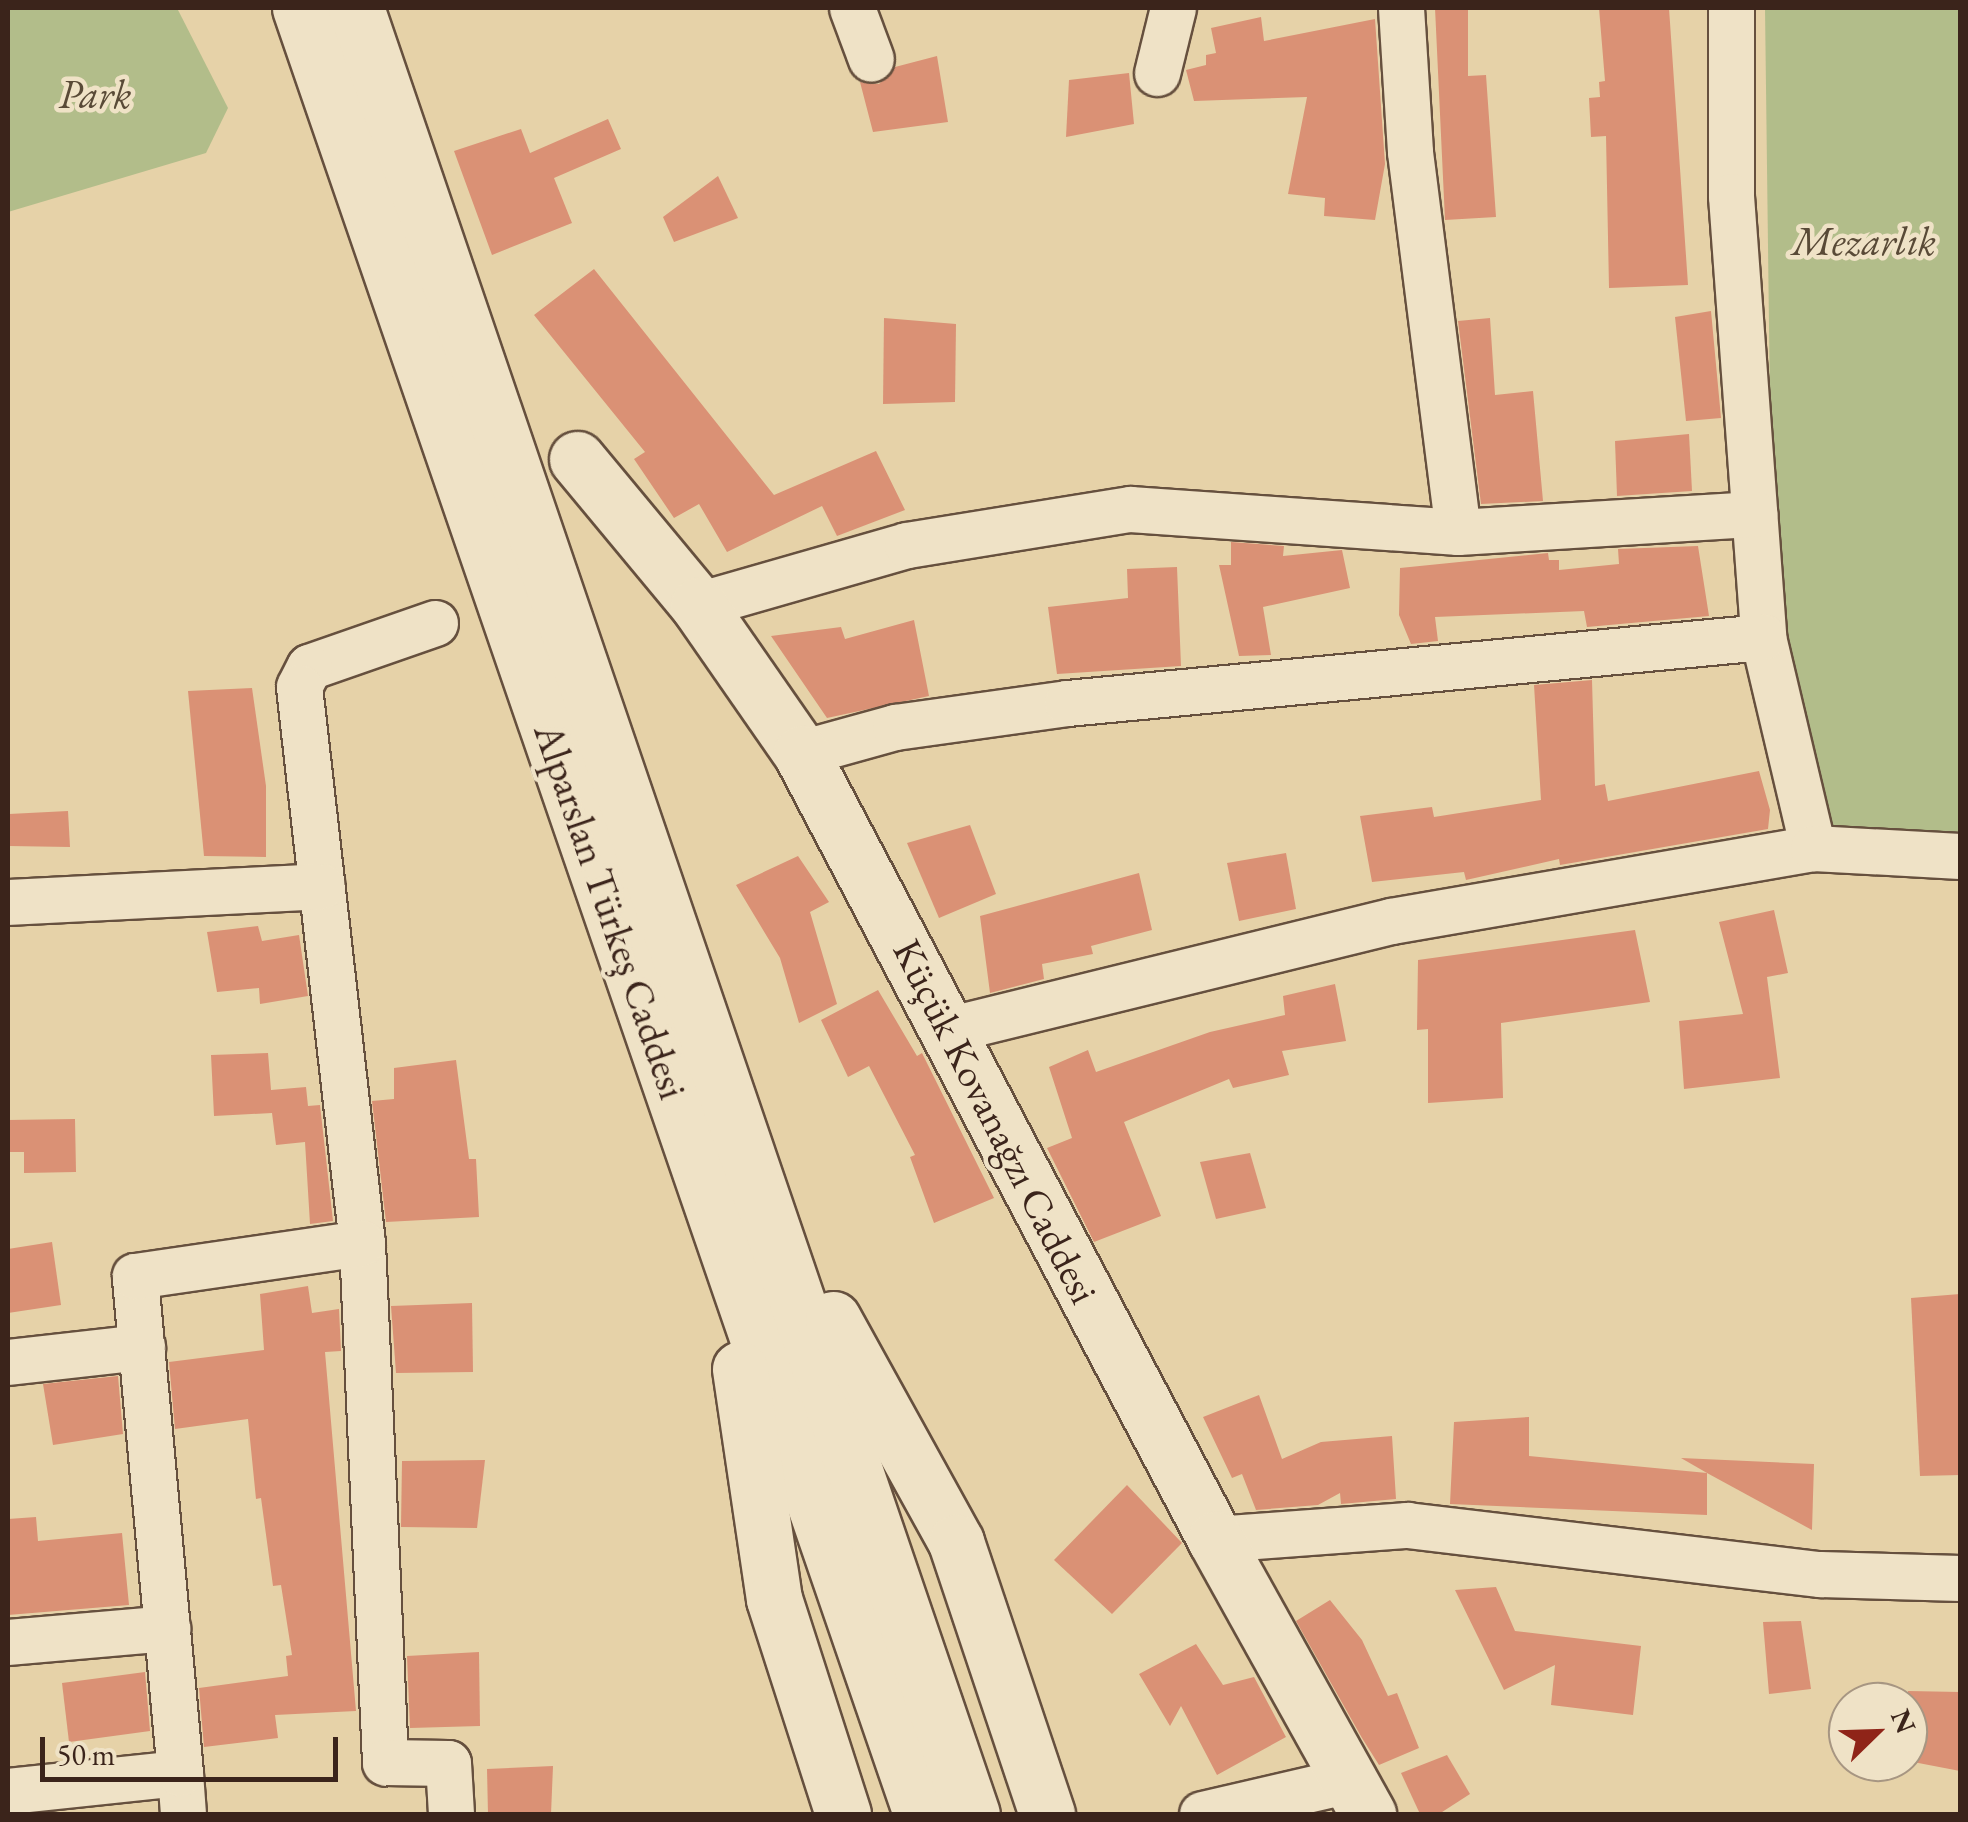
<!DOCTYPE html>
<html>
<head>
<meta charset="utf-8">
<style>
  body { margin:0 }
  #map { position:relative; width:1968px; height:1822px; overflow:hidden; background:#e6d2a8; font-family:"EB Garamond",serif }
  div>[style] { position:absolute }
  .green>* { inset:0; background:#b2bd8a }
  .building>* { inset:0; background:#da9175 }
  .roads { filter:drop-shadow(2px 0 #66503e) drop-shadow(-2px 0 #66503e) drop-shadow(0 2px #66503e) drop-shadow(0 -2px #66503e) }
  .minor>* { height:45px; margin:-22.5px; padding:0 22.5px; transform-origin:22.5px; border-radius:22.5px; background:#efe2c6 }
  .tertiary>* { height:55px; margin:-27.5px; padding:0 27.5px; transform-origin:27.5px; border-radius:27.5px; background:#efe2c6 }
  .secondary>* { height:55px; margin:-27.5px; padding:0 27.5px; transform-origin:27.5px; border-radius:27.5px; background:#efe2c6 }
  span { translate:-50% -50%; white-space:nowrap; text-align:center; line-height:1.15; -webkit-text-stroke:9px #efe2c6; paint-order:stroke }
  .park-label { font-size:40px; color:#594a37; font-style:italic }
  .street-label { font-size:40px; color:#3b241b }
  .frame { position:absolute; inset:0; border:10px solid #3b241b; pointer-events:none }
  .north { position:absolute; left:1828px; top:1682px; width:100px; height:100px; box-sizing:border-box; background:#efe2c6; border:2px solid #a79682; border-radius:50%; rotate:67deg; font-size:28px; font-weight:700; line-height:40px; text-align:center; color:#3b241b }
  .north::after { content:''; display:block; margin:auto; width:35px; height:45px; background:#8f2418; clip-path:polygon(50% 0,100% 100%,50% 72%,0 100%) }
  .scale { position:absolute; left:40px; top:1737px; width:298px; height:45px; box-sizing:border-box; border:5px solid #3b241b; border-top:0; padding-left:12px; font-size:30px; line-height:35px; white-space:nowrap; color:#3b241b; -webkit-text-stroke:8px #efe2c6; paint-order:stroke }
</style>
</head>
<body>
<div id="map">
  <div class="green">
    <i style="clip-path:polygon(8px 8px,177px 8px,228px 108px,206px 153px,8px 212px)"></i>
    <i style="clip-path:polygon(1765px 8px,1960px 8px,1960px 854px,1838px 851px,1801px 706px,1772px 563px)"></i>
  </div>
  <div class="building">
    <i style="clip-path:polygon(1435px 8px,1468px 8px,1468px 76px,1486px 75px,1496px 217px,1445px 220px)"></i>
    <i style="clip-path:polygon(1599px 8px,1669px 8px,1688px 285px,1609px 288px,1606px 136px,1591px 137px,1589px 98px,1600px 97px,1599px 82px,1605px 81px)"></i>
    <i style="clip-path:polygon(1261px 17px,1264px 41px,1375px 19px,1385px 164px,1375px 220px,1324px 216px,1325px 198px,1288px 194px,1307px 97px,1194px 101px,1186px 70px,1206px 65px,1206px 55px,1216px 53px,1211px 28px)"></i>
    <i style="clip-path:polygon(937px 56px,948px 122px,873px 132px,860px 82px,879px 84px,895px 67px)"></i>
    <i style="clip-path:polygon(1129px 73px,1134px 124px,1066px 137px,1069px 80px)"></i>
    <i style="clip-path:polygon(608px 119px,621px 149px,554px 178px,572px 223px,492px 255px,454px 151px,521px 129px,530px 153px)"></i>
    <i style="clip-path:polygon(718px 176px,738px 218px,674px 242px,663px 217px)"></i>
    <i style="clip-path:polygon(594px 269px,774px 495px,876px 451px,905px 510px,837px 536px,822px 506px,727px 552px,699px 504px,674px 518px,634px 459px,645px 452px,534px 315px)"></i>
    <i style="clip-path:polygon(1711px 311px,1721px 418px,1686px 421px,1675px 317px)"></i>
    <i style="clip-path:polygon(884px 318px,956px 324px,955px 402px,883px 404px)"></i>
    <i style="clip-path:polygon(1490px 318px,1495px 395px,1533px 391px,1543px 501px,1481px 504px,1458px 321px)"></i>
    <i style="clip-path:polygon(1689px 434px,1692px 491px,1617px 496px,1615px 441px)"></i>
    <i style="clip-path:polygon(1231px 542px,1284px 546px,1283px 556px,1342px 550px,1350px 588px,1263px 607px,1271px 655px,1239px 656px,1219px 565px,1231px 565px)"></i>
    <i style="clip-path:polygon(1698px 546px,1709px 616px,1587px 627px,1584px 611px,1435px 617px,1438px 641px,1411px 644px,1399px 615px,1400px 568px,1548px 553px,1549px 560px,1559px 560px,1559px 570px,1619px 564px,1618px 549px)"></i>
    <i style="clip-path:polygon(1177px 567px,1181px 666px,1057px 674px,1048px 607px,1128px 598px,1127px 569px)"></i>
    <i style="clip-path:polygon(914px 620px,929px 696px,827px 718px,771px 636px,841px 627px,845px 639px)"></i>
    <i style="clip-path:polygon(1592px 680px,1595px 786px,1605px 784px,1608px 801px,1759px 771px,1770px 810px,1768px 829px,1560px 865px,1559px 859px,1466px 880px,1464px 872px,1372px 882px,1360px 816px,1432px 807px,1434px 817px,1541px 800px,1534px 685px)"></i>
    <i style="clip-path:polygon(252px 688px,266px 786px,266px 857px,204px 856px,188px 691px)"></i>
    <i style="clip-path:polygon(68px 811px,70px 847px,9px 846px,9px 814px)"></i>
    <i style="clip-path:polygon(970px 825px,996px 894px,939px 918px,907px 843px)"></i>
    <i style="clip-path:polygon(1286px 853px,1296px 909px,1239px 921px,1227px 863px)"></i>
    <i style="clip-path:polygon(798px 856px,829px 902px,810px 912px,837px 1004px,799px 1023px,780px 958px,736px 885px)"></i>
    <i style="clip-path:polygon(1139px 873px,1152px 930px,1091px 946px,1093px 954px,1042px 964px,1044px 979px,990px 993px,980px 916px)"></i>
    <i style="clip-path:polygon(1774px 910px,1788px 973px,1767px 977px,1780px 1078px,1684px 1089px,1679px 1021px,1743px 1014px,1719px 922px)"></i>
    <i style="clip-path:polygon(258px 926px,262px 941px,299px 935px,308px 996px,260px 1004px,259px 988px,217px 992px,207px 932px)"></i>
    <i style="clip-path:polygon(1635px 930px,1650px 1002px,1501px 1023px,1503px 1098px,1428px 1103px,1428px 1029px,1417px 1030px,1418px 960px)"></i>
    <i style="clip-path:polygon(1335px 984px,1346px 1041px,1282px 1051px,1289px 1075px,1233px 1088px,1229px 1079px,1124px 1122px,1161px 1216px,1094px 1242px,1047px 1148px,1072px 1138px,1049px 1067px,1088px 1050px,1096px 1072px,1210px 1032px,1285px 1015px,1283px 996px)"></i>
    <i style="clip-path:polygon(878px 990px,917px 1056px,922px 1053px,994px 1198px,934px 1223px,910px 1157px,915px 1155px,869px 1066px,848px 1077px,821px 1020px)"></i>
    <i style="clip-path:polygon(268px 1053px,271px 1090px,306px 1087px,308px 1106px,320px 1105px,333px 1221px,310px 1224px,305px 1142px,276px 1145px,272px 1113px,214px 1116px,211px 1055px)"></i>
    <i style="clip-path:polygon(456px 1060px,469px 1159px,476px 1159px,479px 1217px,386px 1222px,372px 1101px,394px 1099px,394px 1068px)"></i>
    <i style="clip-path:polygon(75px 1119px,76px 1172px,24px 1173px,24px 1152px,8px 1152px,8px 1120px)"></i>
    <i style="clip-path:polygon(1250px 1153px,1266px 1208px,1216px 1219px,1200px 1162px)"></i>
    <i style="clip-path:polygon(52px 1242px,61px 1305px,8px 1313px,8px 1249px)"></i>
    <i style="clip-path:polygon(308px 1286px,312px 1313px,339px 1309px,341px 1351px,325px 1352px,356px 1711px,275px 1715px,278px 1738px,204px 1747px,199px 1688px,288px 1676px,286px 1656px,292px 1655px,281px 1585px,273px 1586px,261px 1498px,256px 1499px,248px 1419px,175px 1429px,169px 1362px,264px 1350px,260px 1294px)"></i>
    <i style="clip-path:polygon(1960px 1294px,1960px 1475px,1920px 1476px,1911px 1298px)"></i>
    <i style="clip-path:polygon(472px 1303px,473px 1372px,396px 1373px,391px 1306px)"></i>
    <i style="clip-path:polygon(118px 1376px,123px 1434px,53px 1445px,43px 1384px)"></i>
    <i style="clip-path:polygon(1259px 1395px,1282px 1459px,1321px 1442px,1392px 1436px,1396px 1499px,1341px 1504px,1340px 1493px,1318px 1505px,1256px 1510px,1242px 1474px,1232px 1478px,1203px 1417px)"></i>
    <i style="clip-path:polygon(1529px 1417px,1529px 1456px,1707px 1473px,1707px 1515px,1450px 1504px,1454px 1422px)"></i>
    <i style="clip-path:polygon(1681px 1458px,1814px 1464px,1812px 1530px,1707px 1473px)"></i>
    <i style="clip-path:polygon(485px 1460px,477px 1528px,401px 1527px,402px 1461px)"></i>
    <i style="clip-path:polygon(1127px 1485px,1182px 1543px,1112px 1614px,1054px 1560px)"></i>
    <i style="clip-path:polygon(36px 1517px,38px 1541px,122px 1533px,129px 1605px,8px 1615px,8px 1519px)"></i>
    <i style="clip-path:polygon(1496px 1587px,1515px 1631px,1641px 1646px,1633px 1715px,1551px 1705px,1555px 1665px,1504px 1690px,1455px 1590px)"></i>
    <i style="clip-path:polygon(1330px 1600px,1362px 1640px,1388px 1696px,1397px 1693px,1419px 1748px,1379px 1765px,1362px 1738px,1296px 1621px)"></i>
    <i style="clip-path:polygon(1801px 1621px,1811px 1689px,1769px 1694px,1763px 1622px)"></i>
    <i style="clip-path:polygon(1196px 1644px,1223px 1685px,1254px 1677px,1286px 1737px,1217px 1775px,1181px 1706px,1170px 1726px,1139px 1674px)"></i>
    <i style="clip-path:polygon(479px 1652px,480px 1726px,410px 1728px,407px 1656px)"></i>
    <i style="clip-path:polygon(145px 1672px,150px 1731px,69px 1742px,62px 1683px)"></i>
    <i style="clip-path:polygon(1908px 1691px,1960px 1692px,1960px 1771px,1908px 1761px)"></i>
    <i style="clip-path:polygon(1447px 1755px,1470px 1794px,1439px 1814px,1420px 1814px,1401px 1773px)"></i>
    <i style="clip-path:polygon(553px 1766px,551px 1814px,488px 1814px,487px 1769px)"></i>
  </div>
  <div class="roads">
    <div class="minor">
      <i style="left:852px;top:8px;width:54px;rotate:69.6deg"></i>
      <i style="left:1401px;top:8px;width:144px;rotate:86.4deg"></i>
      <i style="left:1410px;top:152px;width:383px;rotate:82.8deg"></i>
      <i style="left:1731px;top:8px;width:188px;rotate:90deg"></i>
      <i style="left:1731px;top:196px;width:442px;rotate:85.8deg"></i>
      <i style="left:1763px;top:637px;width:217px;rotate:76.7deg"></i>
      <i style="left:1157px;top:73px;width:67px;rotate:-76.2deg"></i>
      <i style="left:698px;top:605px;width:217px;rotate:-16deg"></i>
      <i style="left:907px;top:545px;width:226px;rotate:-9.2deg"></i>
      <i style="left:1130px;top:509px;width:329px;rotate:4deg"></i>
      <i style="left:1458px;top:532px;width:297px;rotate:-3.5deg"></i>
      <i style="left:435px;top:623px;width:133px;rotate:160.8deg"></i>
      <i style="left:309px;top:667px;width:22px;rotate:117deg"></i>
      <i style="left:299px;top:687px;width:560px;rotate:83.54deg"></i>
      <i style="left:362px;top:1243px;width:520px;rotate:87.46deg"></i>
      <i style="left:385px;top:1762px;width:63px;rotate:0.9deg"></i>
      <i style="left:448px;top:1763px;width:51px;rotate:86.6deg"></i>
      <i style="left:801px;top:753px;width:98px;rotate:-15.5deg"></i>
      <i style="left:895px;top:727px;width:174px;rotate:-7.9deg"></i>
      <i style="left:1067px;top:703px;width:699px;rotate:-5.42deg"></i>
      <i style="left:8px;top:902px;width:314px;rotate:-2.9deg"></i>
      <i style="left:951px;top:1029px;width:453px;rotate:-13.8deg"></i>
      <i style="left:1391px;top:921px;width:428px;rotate:-9.8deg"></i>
      <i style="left:1813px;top:848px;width:147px;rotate:3.1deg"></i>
      <i style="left:8px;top:1362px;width:135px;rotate:-6.4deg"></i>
      <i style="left:1215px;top:1539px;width:193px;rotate:-4.2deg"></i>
      <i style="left:1407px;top:1525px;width:416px;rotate:6.8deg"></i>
      <i style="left:1820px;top:1574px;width:140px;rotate:1.6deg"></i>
      <i style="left:8px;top:1642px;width:160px;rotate:-5deg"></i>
      <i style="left:180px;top:1773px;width:41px;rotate:85.8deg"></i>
      <i style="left:8px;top:1791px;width:173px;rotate:-6deg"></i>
      <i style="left:180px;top:1773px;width:499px;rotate:-95.2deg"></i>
      <i style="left:135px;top:1276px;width:229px;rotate:-8.3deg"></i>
      <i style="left:1202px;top:1814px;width:151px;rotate:-13deg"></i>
    </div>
    <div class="tertiary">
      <i style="left:577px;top:459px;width:190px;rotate:50.3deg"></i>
      <i style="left:698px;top:605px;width:180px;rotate:55.2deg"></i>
      <i style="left:801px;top:753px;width:888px;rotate:62.22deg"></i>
      <i style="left:1215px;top:1539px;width:315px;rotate:60.9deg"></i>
    </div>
    <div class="secondary">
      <i style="left:300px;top:8px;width:1910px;rotate:71.02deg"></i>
      <i style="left:356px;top:8px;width:1908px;rotate:71.17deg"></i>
      <i style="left:833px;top:1319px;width:255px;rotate:61.1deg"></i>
      <i style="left:956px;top:1542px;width:287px;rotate:71.5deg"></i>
      <i style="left:740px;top:1369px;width:232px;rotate:81.6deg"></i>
      <i style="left:774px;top:1599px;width:226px;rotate:72.2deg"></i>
    </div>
  </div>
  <div class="park-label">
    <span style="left:95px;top:94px">Park</span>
    <span style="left:1864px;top:241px">Mezarlık</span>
  </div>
  <div class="street-label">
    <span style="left:611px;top:911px;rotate:71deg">Alparslan Türkeş Caddesi</span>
    <span style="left:996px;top:1121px;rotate:63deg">Küçük Kovanağzı Caddesi</span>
  </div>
  <div class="frame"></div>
  <div class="north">N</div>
  <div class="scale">50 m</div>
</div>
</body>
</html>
